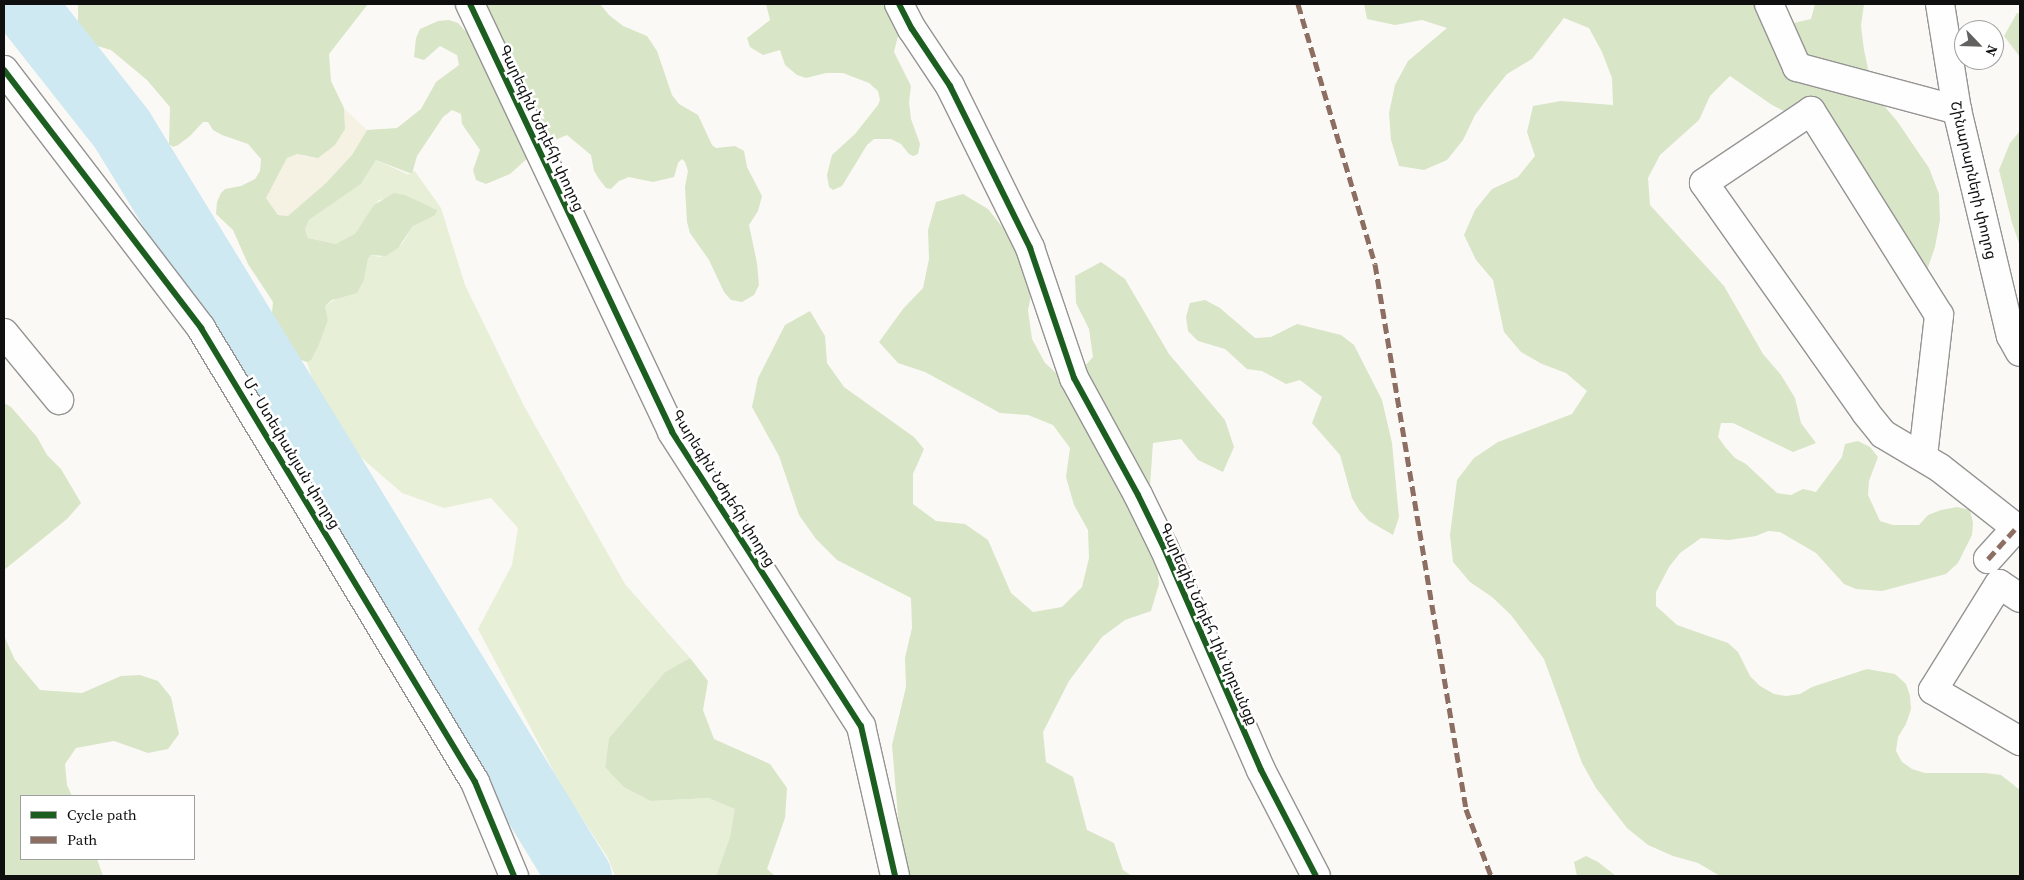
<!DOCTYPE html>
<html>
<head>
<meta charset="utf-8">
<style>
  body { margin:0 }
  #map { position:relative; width:2024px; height:880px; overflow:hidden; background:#fbf9f5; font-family:"Source Serif 4","Noto Sans Armenian",serif }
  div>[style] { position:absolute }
  .farmland>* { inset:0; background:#f6f2e3 }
  .green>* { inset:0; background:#e7efd7 }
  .forest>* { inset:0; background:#d8e5c6 }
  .river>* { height:65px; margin:-32.5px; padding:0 32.5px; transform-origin:32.5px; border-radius:32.5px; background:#cee9f2 }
  .roads { filter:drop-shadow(1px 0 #959493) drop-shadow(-1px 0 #959493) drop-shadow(0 1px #959493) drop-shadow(0 -1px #959493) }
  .minor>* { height:28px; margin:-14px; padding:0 14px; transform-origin:14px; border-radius:14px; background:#fefefe }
  .quiet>* { height:5px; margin-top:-2.5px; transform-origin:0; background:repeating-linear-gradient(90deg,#8d6e63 0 10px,transparent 0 15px) }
  .cycleway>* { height:6px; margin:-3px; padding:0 3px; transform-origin:3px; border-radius:3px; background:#1b5e20 }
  span { translate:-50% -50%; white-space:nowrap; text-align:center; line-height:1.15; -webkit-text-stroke:5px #fff; paint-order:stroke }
  .street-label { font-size:15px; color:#0f0f0f }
  .frame { position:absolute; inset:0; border:5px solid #0f0f0f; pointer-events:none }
  .legend { position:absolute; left:20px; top:795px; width:175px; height:65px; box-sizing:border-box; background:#fff; border:1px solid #9f9f9f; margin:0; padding:6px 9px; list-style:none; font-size:15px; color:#0f0f0f }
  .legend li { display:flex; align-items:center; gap:10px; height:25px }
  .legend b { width:25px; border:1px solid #9f9f9f }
  .north { position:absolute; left:1954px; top:20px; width:50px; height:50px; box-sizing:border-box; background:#fff; border:1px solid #9f9f9f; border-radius:50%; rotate:114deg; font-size:14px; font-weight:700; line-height:20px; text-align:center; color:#0f0f0f }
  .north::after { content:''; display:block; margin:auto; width:18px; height:22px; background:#626160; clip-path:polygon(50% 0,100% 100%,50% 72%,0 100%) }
</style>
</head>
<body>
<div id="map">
  <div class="farmland">
    <i style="clip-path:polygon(344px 108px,367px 130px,352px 155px,325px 184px,289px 216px,278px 215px,266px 198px,287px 158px,297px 154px,307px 157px,345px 129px)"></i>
  </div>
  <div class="green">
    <i style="clip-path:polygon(376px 160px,407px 174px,412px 174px,414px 170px,441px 208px,465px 285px,524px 406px,625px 584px,690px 658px,665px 672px,609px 738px,605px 767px,651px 801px,710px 798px,736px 809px,730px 837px,716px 876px,615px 876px,608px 858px,563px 789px,478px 629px,512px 565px,518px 528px,491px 498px,444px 508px,402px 493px,349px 447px,321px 408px,307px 362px,314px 355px,328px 320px,325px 306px,364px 280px,368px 259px,371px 255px,380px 257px,402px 244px,413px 226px,435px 208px,427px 207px,405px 195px,379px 200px,355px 234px,341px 243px,336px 244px,308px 238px,305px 229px,309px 220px,361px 184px)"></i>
  </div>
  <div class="forest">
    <i style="clip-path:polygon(78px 4px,368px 4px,329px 54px,331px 81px,344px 108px,345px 129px,335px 145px,318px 158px,297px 154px,287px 158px,266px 198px,278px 215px,288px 216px,325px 184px,352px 155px,367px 130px,397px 128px,421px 109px,436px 82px,459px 65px,457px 55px,440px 46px,424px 60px,414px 57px,416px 38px,420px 29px,438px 21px,449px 20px,458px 23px,471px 37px,482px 65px,501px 90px,510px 57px,506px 46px,495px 30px,474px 4px,600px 4px,609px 15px,623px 26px,647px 36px,657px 51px,672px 95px,679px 104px,698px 115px,712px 145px,716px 148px,735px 146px,744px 151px,747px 167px,762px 196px,758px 211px,749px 225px,757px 263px,759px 285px,754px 295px,742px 302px,731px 300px,724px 292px,709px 260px,690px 233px,687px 222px,685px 187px,688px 171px,685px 162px,682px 159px,678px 163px,674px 177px,653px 182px,629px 177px,619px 181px,611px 189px,606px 188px,599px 179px,594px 171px,591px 155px,567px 135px,541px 146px,510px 174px,486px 184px,476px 180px,473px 170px,480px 150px,462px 124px,461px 114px,452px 110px,443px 117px,417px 156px,412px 174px,376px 160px,361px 184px,309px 220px,305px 229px,308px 238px,336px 244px,355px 234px,374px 205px,394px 193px,405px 195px,437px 210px,435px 215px,413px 226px,398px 248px,386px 256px,371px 255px,368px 259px,364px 280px,357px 293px,332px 300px,325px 306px,328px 320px,318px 347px,311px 360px,307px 362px,301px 360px,290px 354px,272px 334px,271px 324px,273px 302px,248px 264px,233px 230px,216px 214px,217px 202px,221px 193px,225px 189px,241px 186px,255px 179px,260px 171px,261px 159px,248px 144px,222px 135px,213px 130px,208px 122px,203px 122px,190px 136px,178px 145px,173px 147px,169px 144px,170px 107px,147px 80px,111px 50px,87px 43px,78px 30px)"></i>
    <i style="clip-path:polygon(766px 4px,893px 4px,899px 32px,894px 52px,911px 86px,909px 102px,911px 119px,920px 144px,918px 154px,913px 156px,909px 154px,901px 144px,891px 139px,874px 139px,867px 145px,842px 186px,833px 190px,829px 187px,827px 175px,832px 155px,855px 134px,878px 105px,880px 100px,878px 91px,869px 83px,843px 73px,826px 73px,806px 78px,797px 75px,785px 65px,780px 50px,763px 55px,750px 47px,747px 38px,770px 20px)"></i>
    <i style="clip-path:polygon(1364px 4px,1753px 4px,1763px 14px,1785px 25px,1811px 19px,1815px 4px,1864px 4px,1861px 26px,1864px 50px,1870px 78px,1880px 101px,1897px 121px,1929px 168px,1939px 194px,1940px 220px,1935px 247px,1925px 276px,1819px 129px,1772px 105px,1730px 76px,1710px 96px,1699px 120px,1660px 155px,1648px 178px,1650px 205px,1724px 286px,1763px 354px,1781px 375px,1795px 398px,1801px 423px,1816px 443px,1793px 452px,1733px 423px,1721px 423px,1718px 437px,1726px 448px,1735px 458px,1746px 464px,1777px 493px,1791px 495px,1803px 489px,1816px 492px,1842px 457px,1845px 444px,1858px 441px,1870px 447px,1878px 457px,1869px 481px,1868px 495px,1880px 521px,1893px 525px,1919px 525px,1928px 515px,1941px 510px,1957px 507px,1970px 510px,1973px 523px,1972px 535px,1958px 563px,1946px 574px,1882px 591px,1856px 589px,1844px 584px,1816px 553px,1780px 532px,1768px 531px,1756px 536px,1729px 540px,1701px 538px,1680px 553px,1669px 567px,1656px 592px,1656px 606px,1677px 625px,1728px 643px,1738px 652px,1750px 676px,1760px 686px,1774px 694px,1786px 696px,1800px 694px,1812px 687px,1867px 669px,1895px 674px,1906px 684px,1910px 696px,1911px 709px,1906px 724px,1898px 737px,1896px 751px,1902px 762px,1912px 769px,1925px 773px,1986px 773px,2001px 775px,2020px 790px,2020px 876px,1720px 876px,1698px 863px,1673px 856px,1648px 845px,1627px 828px,1596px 788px,1582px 763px,1544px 659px,1511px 615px,1492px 597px,1470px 582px,1453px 562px,1450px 535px,1457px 480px,1474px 458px,1498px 442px,1572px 414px,1587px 391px,1566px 373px,1542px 364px,1521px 352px,1504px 332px,1493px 280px,1476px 260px,1464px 235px,1475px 210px,1492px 189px,1518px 177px,1535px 156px,1527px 132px,1533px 106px,1561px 101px,1613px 105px,1612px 78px,1602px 52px,1589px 28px,1564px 18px,1532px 59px,1507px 74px,1490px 95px,1475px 115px,1463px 140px,1447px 160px,1424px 170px,1399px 166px,1391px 140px,1389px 113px,1395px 85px,1408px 61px,1447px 28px,1422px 20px,1395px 25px,1367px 19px)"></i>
    <i style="clip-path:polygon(2017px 13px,2020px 14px,2020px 57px,2004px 36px)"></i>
    <i style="clip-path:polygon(2020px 131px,2020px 246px,2012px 223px,1999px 170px,2010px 143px)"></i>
    <i style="clip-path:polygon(963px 194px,988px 209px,1025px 256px,1034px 282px,1028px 310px,1032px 339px,1045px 363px,1065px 381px,1074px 378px,1093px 357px,1089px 329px,1076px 303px,1075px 276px,1101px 262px,1125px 279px,1169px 354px,1225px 420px,1234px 447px,1223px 472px,1198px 460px,1181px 439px,1153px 443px,1149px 500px,1159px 584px,1151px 611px,1125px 620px,1102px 637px,1069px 681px,1043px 732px,1046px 762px,1073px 777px,1087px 830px,1114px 843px,1123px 870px,1132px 876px,903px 876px,892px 745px,906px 687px,905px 658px,912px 628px,911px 598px,837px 560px,816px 539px,799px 515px,779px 456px,752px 407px,758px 378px,785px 325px,810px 311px,825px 336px,827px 363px,844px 387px,914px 437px,924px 449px,913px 474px,913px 504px,936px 521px,965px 524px,988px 540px,1011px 593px,1033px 612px,1062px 607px,1082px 587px,1089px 558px,1088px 530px,1074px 505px,1066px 477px,1070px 448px,1053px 425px,1028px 415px,1000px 413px,925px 372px,898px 363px,879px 342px,903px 309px,923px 288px,929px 259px,928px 230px,936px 202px)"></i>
    <i style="clip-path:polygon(1205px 300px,1220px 308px,1255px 338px,1271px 337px,1297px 324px,1341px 335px,1354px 345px,1382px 400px,1392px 443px,1399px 517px,1393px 535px,1369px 521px,1359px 510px,1352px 498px,1340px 455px,1312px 423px,1322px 397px,1300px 380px,1286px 384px,1262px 371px,1247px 369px,1225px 349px,1198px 341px,1188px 331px,1186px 317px,1190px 303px)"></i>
    <i style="clip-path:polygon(4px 403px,11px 407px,37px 437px,47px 455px,61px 469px,81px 503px,67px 519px,4px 570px)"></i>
    <i style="clip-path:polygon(4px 636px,15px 660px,40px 690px,82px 693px,121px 676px,140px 675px,158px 681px,171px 697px,179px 734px,168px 749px,148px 753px,114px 741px,76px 748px,65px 764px,67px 785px,72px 796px,21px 796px,21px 859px,97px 859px,103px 876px,4px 876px)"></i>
    <i style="clip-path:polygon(690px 658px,708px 681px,703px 710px,714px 739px,770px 764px,787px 788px,785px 818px,767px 869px,775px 876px,716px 876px,730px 837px,735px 809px,709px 798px,651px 801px,624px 787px,605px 767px,609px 738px,665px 672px)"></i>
    <i style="clip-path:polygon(1586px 856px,1598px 862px,1616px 876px,1577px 876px,1574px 862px)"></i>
  </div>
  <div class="river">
    <i style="left:23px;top:4px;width:158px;rotate:51.7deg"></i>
    <i style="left:121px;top:128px;width:877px;rotate:58.52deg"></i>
  </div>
  <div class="roads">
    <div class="minor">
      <i style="left:470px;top:4px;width:473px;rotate:64.7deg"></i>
      <i style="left:672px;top:432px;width:350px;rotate:57.3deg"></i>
      <i style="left:861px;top:726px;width:154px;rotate:77.2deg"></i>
      <i style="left:899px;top:4px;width:28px;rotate:63deg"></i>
      <i style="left:912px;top:29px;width:69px;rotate:56.3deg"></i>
      <i style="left:950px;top:86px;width:181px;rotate:63.7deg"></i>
      <i style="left:1030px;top:248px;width:137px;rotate:71.3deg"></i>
      <i style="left:1074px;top:378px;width:133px;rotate:61.3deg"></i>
      <i style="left:1138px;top:495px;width:59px;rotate:63.9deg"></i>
      <i style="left:1164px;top:548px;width:242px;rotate:66.4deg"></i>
      <i style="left:1261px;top:770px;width:119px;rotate:62.6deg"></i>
      <i style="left:1769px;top:4px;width:69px;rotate:66deg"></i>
      <i style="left:1797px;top:67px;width:166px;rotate:15deg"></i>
      <i style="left:1940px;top:4px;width:107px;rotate:80.9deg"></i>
      <i style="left:1957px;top:110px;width:232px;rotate:76.6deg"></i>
      <i style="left:2011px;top:336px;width:18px;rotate:61deg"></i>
      <i style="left:4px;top:70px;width:325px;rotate:52.6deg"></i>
      <i style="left:201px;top:328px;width:530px;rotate:58.89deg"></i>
      <i style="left:475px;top:782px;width:102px;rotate:67.5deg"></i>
      <i style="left:4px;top:333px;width:87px;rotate:50.6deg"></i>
      <i style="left:1923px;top:456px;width:142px;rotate:-83.5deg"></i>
      <i style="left:1939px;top:315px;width:241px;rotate:-122.1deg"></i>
      <i style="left:1811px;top:111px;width:129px;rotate:146.1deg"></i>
      <i style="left:1704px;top:183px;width:281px;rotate:54.8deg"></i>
      <i style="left:1866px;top:413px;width:27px;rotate:51deg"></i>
      <i style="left:1883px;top:434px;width:66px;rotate:30.8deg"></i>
      <i style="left:1940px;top:468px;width:102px;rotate:38.2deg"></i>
      <i style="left:1988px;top:559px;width:42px;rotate:-47.9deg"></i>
      <i style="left:2020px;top:598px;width:25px;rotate:-146deg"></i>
      <i style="left:1999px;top:584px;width:125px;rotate:121.9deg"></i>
      <i style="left:1933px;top:690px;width:101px;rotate:30.4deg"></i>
    </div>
  </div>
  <div class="quiet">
    <i style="left:1298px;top:4px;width:271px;rotate:73.5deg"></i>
    <i style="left:1375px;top:264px;width:553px;rotate:80.52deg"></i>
    <i style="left:1466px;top:809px;width:72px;rotate:69.5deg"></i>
    <i style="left:1988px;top:559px;width:42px;rotate:-47.9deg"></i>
  </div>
  <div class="cycleway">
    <i style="left:470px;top:4px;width:473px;rotate:64.7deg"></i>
    <i style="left:672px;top:432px;width:350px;rotate:57.3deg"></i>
    <i style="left:861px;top:726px;width:154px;rotate:77.2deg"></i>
    <i style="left:899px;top:4px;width:28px;rotate:63deg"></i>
    <i style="left:912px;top:29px;width:69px;rotate:56.3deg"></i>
    <i style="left:950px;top:86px;width:181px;rotate:63.7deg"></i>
    <i style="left:1030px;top:248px;width:137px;rotate:71.3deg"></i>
    <i style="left:1074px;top:378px;width:133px;rotate:61.3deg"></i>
    <i style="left:1138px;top:495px;width:59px;rotate:63.9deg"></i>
    <i style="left:1164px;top:548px;width:242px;rotate:66.4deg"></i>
    <i style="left:1261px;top:770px;width:119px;rotate:62.6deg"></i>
    <i style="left:4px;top:70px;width:325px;rotate:52.6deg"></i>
    <i style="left:201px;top:328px;width:530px;rotate:58.89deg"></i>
    <i style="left:475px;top:782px;width:102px;rotate:67.5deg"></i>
  </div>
  <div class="street-label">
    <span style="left:542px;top:128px;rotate:65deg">Գարեգին Նժդեհի փողոց</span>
    <span style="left:1974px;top:180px;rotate:77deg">Շինարարների փողոց</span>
    <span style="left:292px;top:453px;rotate:59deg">Մ․ Ստեփանյան փողոց</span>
    <span style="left:724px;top:488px;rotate:58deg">Գարեգին Նժդեհի փողոց</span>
    <span style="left:1209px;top:624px;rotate:66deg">Գարեգին Նժդեհ 1ին նրբանցք</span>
  </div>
  <div class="frame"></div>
  <ul class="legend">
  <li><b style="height:6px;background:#1b5e20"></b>Cycle path</li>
  <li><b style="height:6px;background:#8d6e63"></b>Path</li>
  </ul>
  <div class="north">N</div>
</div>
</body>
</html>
